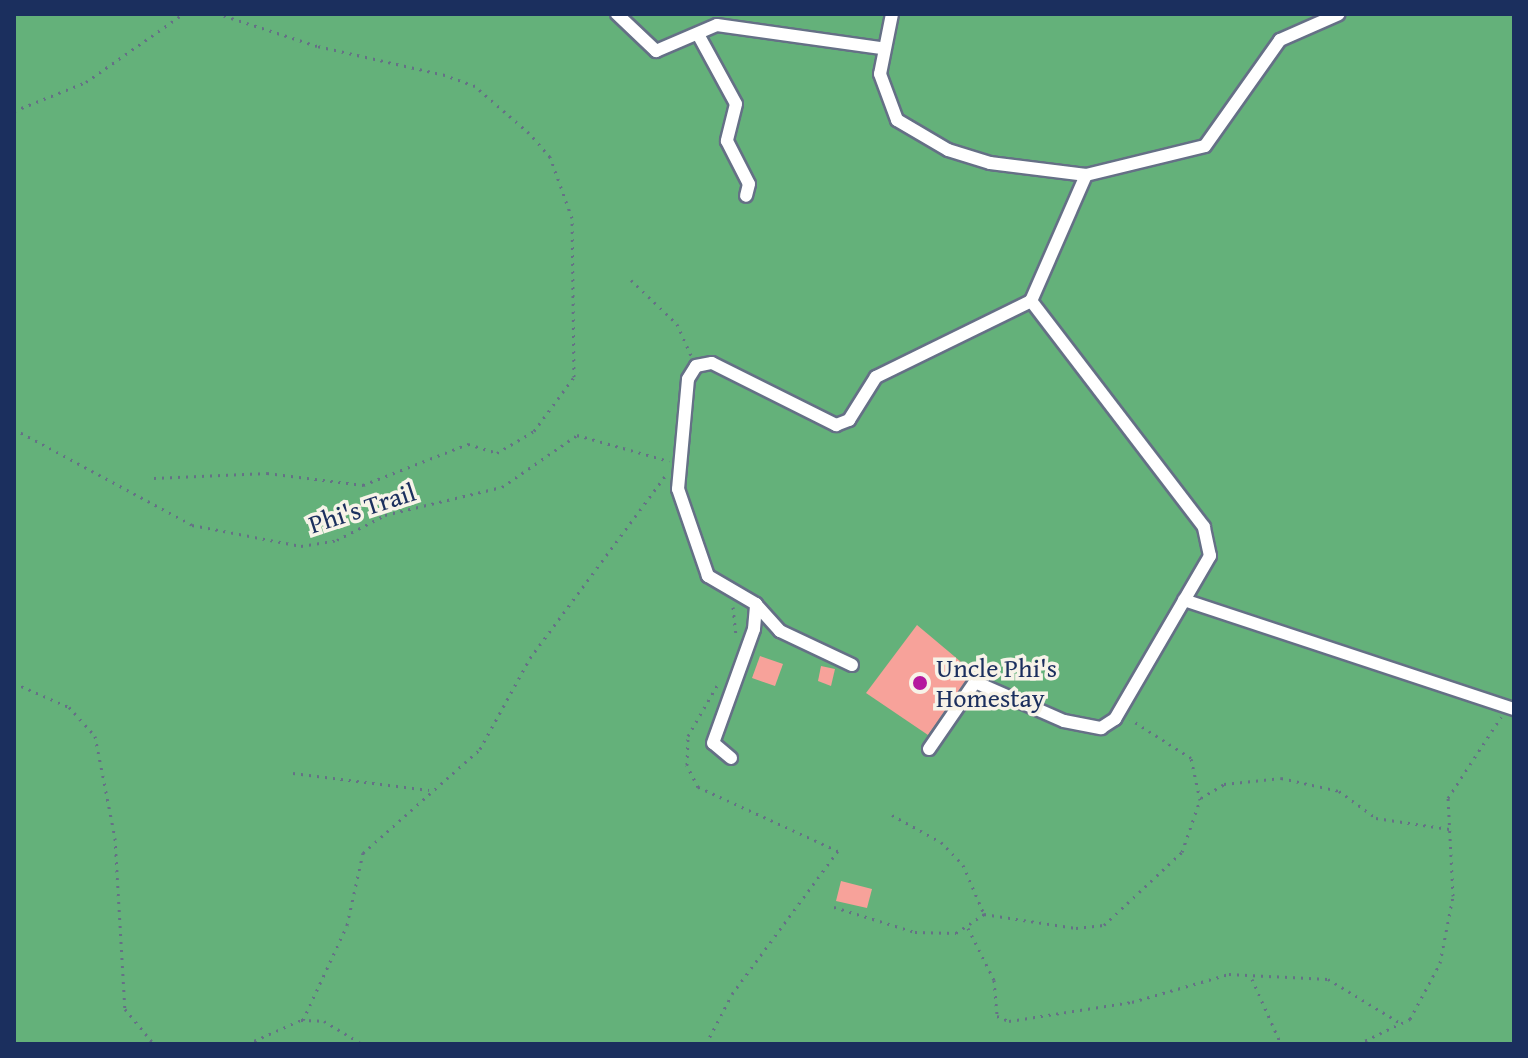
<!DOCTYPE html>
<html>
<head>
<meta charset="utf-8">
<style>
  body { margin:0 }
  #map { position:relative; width:1528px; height:1058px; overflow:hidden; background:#efe8d0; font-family:"Gentium Book Plus",serif }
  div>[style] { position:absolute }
  .forest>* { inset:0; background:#64b17a }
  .building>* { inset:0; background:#f7a29a }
  .path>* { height:3px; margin-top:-1.5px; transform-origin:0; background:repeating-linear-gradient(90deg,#657086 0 2px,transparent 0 8px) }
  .roads { filter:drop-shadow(2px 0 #657086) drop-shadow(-2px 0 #657086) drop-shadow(0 2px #657086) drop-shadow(0 -2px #657086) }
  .street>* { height:12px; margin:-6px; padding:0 6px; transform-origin:6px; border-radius:6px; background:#fff }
  .dots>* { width:22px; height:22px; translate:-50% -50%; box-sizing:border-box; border:4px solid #f7f3e8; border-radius:50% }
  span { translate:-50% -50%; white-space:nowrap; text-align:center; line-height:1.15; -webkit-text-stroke:7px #f7f3e8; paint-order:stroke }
  .street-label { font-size:26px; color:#1b2f5e }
  .poi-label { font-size:26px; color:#1b2f5e }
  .left { translate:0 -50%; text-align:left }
  .frame { position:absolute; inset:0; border:16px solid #1b2f5e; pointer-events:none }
</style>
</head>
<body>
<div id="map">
  <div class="forest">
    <i style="clip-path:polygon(14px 14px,1514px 14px,1514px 1044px,14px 1044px)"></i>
  </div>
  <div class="building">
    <i style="clip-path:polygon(917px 625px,973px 672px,928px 735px,866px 693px)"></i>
    <i style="clip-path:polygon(760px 656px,783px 664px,775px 686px,752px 678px)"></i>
    <i style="clip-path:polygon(821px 666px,835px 669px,831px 686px,818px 681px)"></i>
    <i style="clip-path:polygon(841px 881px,872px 889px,867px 908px,836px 901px)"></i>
  </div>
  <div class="path">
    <i style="left:356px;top:14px;width:74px"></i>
    <i style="left:14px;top:111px;width:78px;rotate:-21.9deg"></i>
    <i style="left:86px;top:82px;width:118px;rotate:-35deg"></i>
    <i style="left:631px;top:280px;width:64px;rotate:43.7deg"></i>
    <i style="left:677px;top:324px;width:35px;rotate:66deg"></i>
    <i style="left:14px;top:429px;width:202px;rotate:28.3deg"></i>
    <i style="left:192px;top:525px;width:111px;rotate:10.9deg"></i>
    <i style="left:301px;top:546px;width:36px;rotate:-9deg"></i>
    <i style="left:337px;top:540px;width:54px;rotate:-27.5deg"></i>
    <i style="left:385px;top:515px;width:120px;rotate:-13.5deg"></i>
    <i style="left:502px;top:487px;width:91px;rotate:-34.7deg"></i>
    <i style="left:577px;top:435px;width:96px;rotate:15.8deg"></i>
    <i style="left:154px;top:478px;width:113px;rotate:-2.5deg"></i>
    <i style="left:267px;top:473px;width:97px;rotate:7.1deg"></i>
    <i style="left:363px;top:485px;width:113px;rotate:-21.3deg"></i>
    <i style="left:468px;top:444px;width:30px;rotate:17deg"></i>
    <i style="left:497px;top:453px;width:43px;rotate:-30.7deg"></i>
    <i style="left:534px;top:431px;width:67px;rotate:-53.5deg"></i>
    <i style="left:574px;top:377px;width:159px;rotate:-90.7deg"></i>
    <i style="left:572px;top:218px;width:65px;rotate:-109.8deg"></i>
    <i style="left:550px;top:157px;width:32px;rotate:-131deg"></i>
    <i style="left:529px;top:133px;width:72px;rotate:-139deg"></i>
    <i style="left:475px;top:86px;width:32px;rotate:-160deg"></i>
    <i style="left:445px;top:75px;width:131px;rotate:-167.2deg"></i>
    <i style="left:317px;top:46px;width:103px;rotate:-161.9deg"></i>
    <i style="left:733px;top:607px;width:27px;rotate:84deg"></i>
    <i style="left:14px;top:683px;width:60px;rotate:23.6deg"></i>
    <i style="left:69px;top:707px;width:39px;rotate:48deg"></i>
    <i style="left:95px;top:736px;width:104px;rotate:78.9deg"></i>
    <i style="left:115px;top:838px;width:171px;rotate:86.7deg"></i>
    <i style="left:125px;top:1009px;width:45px;rotate:50.4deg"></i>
    <i style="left:293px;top:773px;width:137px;rotate:7.1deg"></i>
    <i style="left:1201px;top:798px;width:27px;rotate:-31deg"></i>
    <i style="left:1224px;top:784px;width:57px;rotate:-6deg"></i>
    <i style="left:1281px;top:778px;width:59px;rotate:12.6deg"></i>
    <i style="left:1339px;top:791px;width:46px;rotate:36.1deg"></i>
    <i style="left:1376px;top:818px;width:74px;rotate:8.6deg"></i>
    <i style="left:892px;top:815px;width:56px;rotate:28.9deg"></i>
    <i style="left:941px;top:842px;width:32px;rotate:46deg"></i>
    <i style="left:963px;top:865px;width:53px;rotate:66.8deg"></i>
    <i style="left:834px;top:907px;width:85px;rotate:17.2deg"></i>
    <i style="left:915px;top:932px;width:41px;rotate:1.4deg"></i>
    <i style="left:956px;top:933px;width:34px;rotate:-34deg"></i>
    <i style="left:984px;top:914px;width:93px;rotate:8.7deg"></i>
    <i style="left:1076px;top:928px;width:28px;rotate:-6deg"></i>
    <i style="left:1104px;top:925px;width:107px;rotate:-43.1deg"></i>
    <i style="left:1182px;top:852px;width:55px;rotate:-70.9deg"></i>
    <i style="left:1200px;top:800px;width:43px;rotate:-102.1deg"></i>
    <i style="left:1191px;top:758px;width:72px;rotate:-147.4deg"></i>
    <i style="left:968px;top:928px;width:58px;rotate:63.4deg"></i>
    <i style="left:994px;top:980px;width:36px;rotate:85deg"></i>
    <i style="left:997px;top:1016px;width:13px;rotate:23deg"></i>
    <i style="left:1009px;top:1021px;width:124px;rotate:-8.8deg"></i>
    <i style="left:1132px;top:1002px;width:101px;rotate:-16.1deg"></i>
    <i style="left:1229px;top:974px;width:99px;rotate:2.9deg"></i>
    <i style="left:1328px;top:979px;width:87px;rotate:31.3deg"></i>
    <i style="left:1252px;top:979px;width:71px;rotate:66deg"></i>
    <i style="left:303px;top:1020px;width:105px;rotate:-65.1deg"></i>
    <i style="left:347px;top:925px;width:74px;rotate:-77.5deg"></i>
    <i style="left:363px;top:853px;width:157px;rotate:-41.6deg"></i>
    <i style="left:480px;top:749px;width:104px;rotate:-61.2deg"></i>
    <i style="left:530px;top:658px;width:227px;rotate:-53.4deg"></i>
    <i style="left:247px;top:1044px;width:59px;rotate:-24deg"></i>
    <i style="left:301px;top:1020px;width:23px;rotate:2deg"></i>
    <i style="left:324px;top:1021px;width:44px;rotate:31.2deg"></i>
    <i style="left:706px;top:1044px;width:56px;rotate:-62.5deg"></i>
    <i style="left:732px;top:994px;width:178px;rotate:-53.5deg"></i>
    <i style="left:838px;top:851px;width:154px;rotate:-155.4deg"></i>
    <i style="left:698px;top:787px;width:25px;rotate:-117deg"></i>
    <i style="left:687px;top:765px;width:29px;rotate:-88deg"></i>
    <i style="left:688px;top:736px;width:62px;rotate:-60.1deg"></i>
    <i style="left:1358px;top:1044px;width:58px;rotate:-25.7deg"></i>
    <i style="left:1410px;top:1019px;width:64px;rotate:-61.8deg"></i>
    <i style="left:1440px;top:963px;width:68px;rotate:-79deg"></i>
    <i style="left:1453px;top:896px;width:98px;rotate:-92.9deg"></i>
    <i style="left:1448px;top:798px;width:97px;rotate:-56.8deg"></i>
  </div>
  <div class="roads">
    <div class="street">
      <i style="left:617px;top:14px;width:54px;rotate:43.5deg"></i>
      <i style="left:656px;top:51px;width:66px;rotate:-23.1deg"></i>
      <i style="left:717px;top:25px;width:166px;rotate:8deg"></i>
      <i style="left:892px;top:14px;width:61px;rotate:101.3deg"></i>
      <i style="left:880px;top:74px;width:49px;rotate:69.7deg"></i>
      <i style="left:897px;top:120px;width:59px;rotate:30.5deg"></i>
      <i style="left:948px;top:150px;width:44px;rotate:17.2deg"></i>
      <i style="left:990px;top:163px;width:97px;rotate:7.1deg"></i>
      <i style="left:1086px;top:175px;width:122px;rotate:-13.7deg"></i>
      <i style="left:1205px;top:146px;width:130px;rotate:-54.7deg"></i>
      <i style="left:1280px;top:40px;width:64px;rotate:-23.8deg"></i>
      <i style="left:699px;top:36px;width:77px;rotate:61.4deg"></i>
      <i style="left:736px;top:104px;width:38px;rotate:104deg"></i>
      <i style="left:727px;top:141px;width:48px;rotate:62.9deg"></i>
      <i style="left:749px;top:184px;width:12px;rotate:104deg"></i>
      <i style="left:1184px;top:600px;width:348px;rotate:18.3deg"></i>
      <i style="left:852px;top:665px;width:80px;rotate:-154.7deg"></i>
      <i style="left:780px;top:631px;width:36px;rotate:-132deg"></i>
      <i style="left:756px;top:604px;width:56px;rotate:-149.7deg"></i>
      <i style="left:708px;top:576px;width:92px;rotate:-109deg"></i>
      <i style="left:678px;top:489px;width:110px;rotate:-84.8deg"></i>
      <i style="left:688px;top:379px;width:15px;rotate:-58deg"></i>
      <i style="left:696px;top:366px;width:16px;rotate:-11deg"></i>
      <i style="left:712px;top:363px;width:139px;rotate:26.6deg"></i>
      <i style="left:836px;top:425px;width:14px;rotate:-21deg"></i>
      <i style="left:849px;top:420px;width:51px;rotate:-57.9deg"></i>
      <i style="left:876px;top:377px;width:173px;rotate:-26.1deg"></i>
      <i style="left:929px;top:749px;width:81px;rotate:-55.5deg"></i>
      <i style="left:975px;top:682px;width:97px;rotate:23.7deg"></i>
      <i style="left:1064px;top:721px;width:38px;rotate:11deg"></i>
      <i style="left:1101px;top:728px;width:17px;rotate:-33deg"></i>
      <i style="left:1115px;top:719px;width:189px;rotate:-59.8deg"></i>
      <i style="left:1210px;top:556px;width:30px;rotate:-102deg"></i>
      <i style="left:1204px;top:527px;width:285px;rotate:-127.4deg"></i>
      <i style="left:1031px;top:301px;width:137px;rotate:-66.4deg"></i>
      <i style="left:731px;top:758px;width:23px;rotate:-140deg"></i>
      <i style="left:713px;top:743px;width:121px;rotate:-70.2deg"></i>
      <i style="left:754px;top:629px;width:25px;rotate:-85deg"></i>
    </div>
  </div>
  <div class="dots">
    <i style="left:920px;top:683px;background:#b5179e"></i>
  </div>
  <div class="street-label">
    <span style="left:362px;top:508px;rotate:-18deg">Phi's Trail</span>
  </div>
  <div class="poi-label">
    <span class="left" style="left:936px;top:683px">Uncle Phi's<br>Homestay</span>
  </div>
  <div class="frame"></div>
</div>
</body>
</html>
